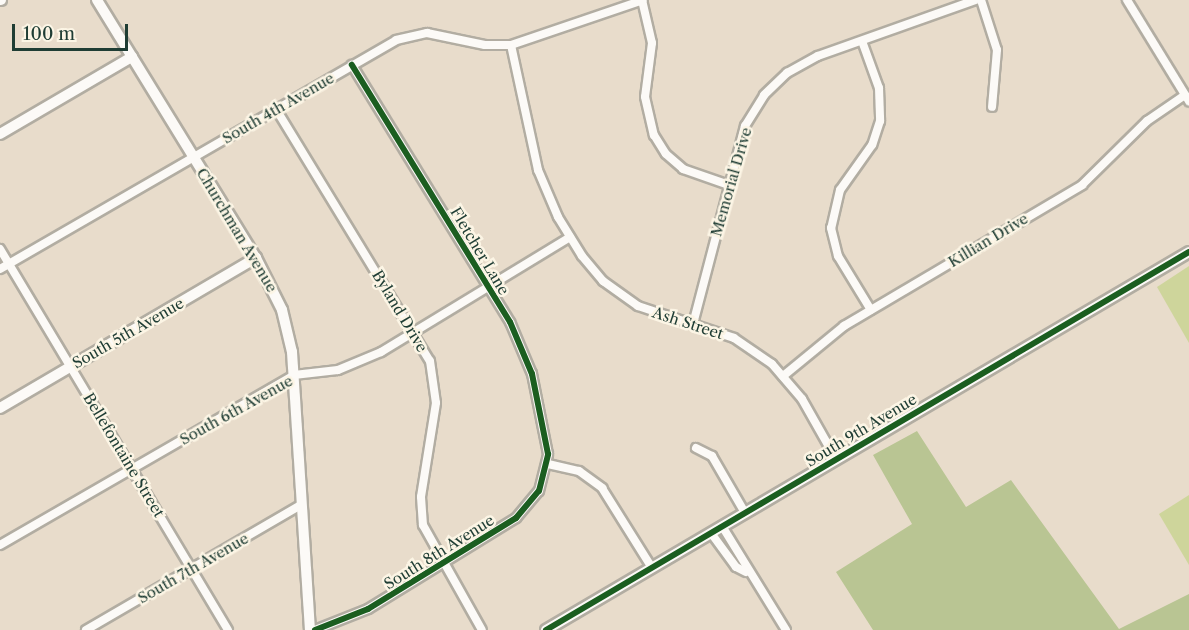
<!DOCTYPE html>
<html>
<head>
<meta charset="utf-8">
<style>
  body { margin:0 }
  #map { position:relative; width:1189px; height:630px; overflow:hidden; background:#e8dccb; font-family:"Libre Caslon Text",serif }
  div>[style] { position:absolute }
  .green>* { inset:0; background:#ced59b }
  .forest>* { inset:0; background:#b9c593 }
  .roads { filter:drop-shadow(2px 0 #b2ada2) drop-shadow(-2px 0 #b2ada2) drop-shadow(0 2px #b2ada2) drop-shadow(0 -2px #b2ada2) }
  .street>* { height:8px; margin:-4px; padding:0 4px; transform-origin:4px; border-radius:4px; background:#fcfaf7 }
  .secondary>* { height:10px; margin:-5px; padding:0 5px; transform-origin:5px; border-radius:5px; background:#fcfaf7 }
  .cycleway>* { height:6px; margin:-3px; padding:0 3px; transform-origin:3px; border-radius:3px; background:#1b5e20 }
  span { translate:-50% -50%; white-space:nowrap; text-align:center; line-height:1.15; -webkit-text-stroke:5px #fcf5e5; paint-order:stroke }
  .street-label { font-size:15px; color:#1f3d34 }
  .scale { position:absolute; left:12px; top:24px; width:116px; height:27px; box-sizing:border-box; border:3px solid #1f3d34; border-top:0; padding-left:8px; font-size:18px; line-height:21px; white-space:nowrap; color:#1f3d34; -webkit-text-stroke:4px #fcf5e5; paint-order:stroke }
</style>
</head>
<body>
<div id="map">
  <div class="green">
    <i style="clip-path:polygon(1189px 266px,1189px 343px,1157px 287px)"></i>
    <i style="clip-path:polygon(1189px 495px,1189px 565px,1159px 514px)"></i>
  </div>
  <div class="forest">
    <i style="clip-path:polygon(917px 431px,966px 507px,1011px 480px,1119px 629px,1189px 594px,1189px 630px,873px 630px,836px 572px,912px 524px,873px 455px)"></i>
  </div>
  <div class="roads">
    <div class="street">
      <i style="left:642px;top:0;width:44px;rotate:76.9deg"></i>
      <i style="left:652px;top:43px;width:54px;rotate:97.4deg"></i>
      <i style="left:645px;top:97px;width:39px;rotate:77deg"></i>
      <i style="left:654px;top:135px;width:22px;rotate:58deg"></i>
      <i style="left:666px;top:154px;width:23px;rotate:41deg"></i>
      <i style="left:683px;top:169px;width:49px;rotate:19.2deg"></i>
      <i style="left:981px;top:0;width:52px;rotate:72.3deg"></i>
      <i style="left:997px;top:50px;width:57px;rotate:95deg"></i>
      <i style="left:1127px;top:0;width:119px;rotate:58.5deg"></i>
      <i style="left:862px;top:41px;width:50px;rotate:70.1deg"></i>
      <i style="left:879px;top:88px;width:33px;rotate:88deg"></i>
      <i style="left:880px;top:121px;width:25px;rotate:108deg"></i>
      <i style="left:872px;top:145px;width:55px;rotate:125.4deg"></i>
      <i style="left:840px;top:190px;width:39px;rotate:103deg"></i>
      <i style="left:831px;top:228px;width:29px;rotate:76deg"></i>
      <i style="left:838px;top:256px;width:63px;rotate:58.6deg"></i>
      <i style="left:511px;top:45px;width:128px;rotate:77.8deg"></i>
      <i style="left:538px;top:170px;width:51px;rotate:66.9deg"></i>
      <i style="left:558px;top:217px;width:46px;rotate:58.4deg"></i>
      <i style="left:582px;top:256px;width:33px;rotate:50deg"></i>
      <i style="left:603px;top:281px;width:43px;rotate:35.5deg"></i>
      <i style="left:638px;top:306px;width:101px;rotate:18.4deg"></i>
      <i style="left:734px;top:338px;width:46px;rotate:34.4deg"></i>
      <i style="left:772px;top:364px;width:46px;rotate:49.4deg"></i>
      <i style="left:802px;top:399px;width:69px;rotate:60.5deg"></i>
      <i style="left:276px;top:109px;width:295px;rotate:58.6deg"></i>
      <i style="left:430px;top:361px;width:42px;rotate:81.9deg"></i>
      <i style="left:436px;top:403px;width:95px;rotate:99.1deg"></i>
      <i style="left:421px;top:497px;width:28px;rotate:86deg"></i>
      <i style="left:423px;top:525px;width:120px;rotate:60.7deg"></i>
      <i style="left:0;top:249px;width:444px;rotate:59.1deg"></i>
      <i style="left:0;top:269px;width:457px;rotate:-30deg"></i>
      <i style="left:396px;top:40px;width:32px;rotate:-13deg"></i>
      <i style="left:427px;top:33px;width:59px;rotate:11.7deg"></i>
      <i style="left:485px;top:45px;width:26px"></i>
      <i style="left:511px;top:45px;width:139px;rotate:-18.8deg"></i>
      <i style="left:693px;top:324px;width:205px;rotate:-75.3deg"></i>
      <i style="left:745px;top:126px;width:36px;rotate:-58deg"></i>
      <i style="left:764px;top:95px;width:32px;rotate:-44deg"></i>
      <i style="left:787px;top:73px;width:35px;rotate:-29deg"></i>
      <i style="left:818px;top:56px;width:167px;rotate:-19.6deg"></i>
      <i style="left:783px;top:376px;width:79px;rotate:-39.3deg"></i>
      <i style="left:844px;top:326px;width:277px;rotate:-30.6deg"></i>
      <i style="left:1082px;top:185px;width:91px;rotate:-44.6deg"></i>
      <i style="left:1147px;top:121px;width:46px;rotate:-34.4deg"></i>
      <i style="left:696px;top:448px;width:18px;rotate:27deg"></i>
      <i style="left:712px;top:456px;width:66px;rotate:59.9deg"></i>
      <i style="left:548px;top:464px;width:32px;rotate:13deg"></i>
      <i style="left:579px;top:471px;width:29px;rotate:36deg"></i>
      <i style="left:602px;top:488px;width:94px;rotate:58deg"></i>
      <i style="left:722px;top:526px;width:122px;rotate:58.4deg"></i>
      <i style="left:711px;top:533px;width:42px;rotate:53.7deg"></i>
      <i style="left:736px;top:567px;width:11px;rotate:27deg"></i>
      <i style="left:0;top:545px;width:340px;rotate:-30deg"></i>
      <i style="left:294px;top:375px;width:44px;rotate:-6.5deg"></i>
      <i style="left:338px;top:370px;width:47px;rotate:-22.7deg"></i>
      <i style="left:381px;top:352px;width:221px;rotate:-31.3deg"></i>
      <i style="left:86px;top:630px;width:249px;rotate:-30.2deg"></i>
      <i style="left:315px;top:630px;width:57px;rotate:-21.6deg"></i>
      <i style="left:368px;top:609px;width:174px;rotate:-31.6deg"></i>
      <i style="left:516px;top:518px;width:35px;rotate:-50deg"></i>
      <i style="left:539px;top:491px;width:38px;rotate:-76deg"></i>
      <i style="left:548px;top:454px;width:82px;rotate:-101.3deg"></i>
      <i style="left:532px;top:374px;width:56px;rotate:-112.9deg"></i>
      <i style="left:510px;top:322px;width:302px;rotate:-121.6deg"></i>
    </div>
    <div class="secondary">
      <i style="left:0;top:0;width:1px"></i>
      <i style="left:97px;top:0;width:303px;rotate:58.4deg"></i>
      <i style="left:256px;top:258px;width:58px;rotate:63.4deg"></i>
      <i style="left:282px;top:310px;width:43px;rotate:76.6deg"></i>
      <i style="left:292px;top:352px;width:279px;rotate:86.3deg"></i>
      <i style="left:0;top:134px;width:153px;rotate:-30.3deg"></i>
      <i style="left:0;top:408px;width:297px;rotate:-30.4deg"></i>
      <i style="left:546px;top:630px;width:746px;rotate:-30.45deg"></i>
    </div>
  </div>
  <div class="cycleway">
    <i style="left:315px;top:630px;width:57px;rotate:-21.6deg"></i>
    <i style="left:368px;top:609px;width:174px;rotate:-31.6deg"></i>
    <i style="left:516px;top:518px;width:35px;rotate:-50deg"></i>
    <i style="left:539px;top:491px;width:38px;rotate:-76deg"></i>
    <i style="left:548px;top:454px;width:82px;rotate:-101.3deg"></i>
    <i style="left:532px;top:374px;width:56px;rotate:-112.9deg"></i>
    <i style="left:510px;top:322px;width:302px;rotate:-121.6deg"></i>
    <i style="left:546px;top:630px;width:746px;rotate:-30.45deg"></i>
  </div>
  <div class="street-label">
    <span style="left:278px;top:108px;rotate:-30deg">South 4th Avenue</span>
    <span style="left:731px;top:182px;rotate:-74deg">Memorial Drive</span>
    <span style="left:237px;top:230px;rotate:59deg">Churchman Avenue</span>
    <span style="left:988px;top:240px;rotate:-31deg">Killian Drive</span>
    <span style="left:480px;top:251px;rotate:59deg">Fletcher Lane</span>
    <span style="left:400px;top:311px;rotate:59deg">Byland Drive</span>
    <span style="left:688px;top:323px;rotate:18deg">Ash Street</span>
    <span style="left:128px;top:333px;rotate:-30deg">South 5th Avenue</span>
    <span style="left:236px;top:410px;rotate:-29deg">South 6th Avenue</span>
    <span style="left:861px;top:430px;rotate:-31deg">South 9th Avenue</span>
    <span style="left:124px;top:455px;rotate:59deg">Bellefontaine Street</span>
    <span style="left:439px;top:552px;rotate:-32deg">South 8th Avenue</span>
    <span style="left:193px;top:568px;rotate:-30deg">South 7th Avenue</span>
  </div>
  <div class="scale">100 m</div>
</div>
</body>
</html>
